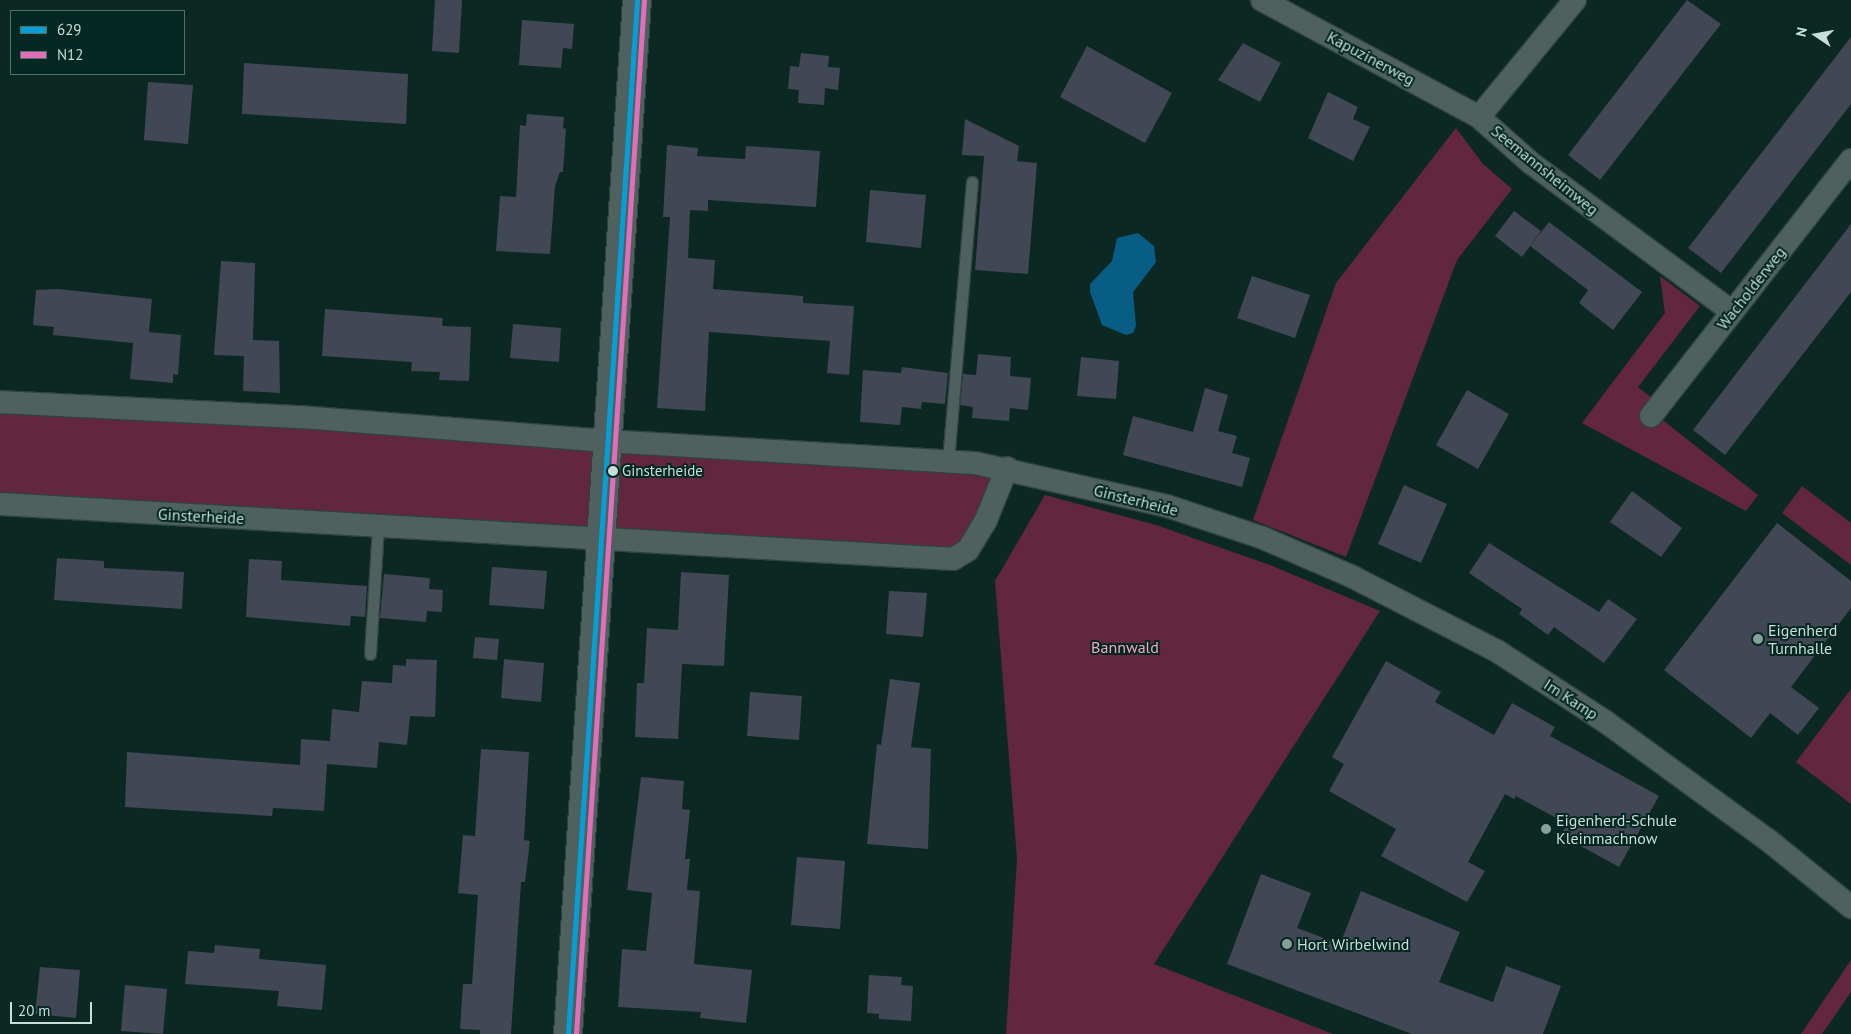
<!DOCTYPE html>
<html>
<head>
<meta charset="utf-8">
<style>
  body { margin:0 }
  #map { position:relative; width:1851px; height:1034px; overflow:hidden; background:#0c2823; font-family:"PT Sans",sans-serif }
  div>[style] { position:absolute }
  .green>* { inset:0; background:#62273f }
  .water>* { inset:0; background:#085d85 }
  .building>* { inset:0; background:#414755 }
  .roads { filter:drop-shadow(1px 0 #30423f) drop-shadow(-1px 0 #30423f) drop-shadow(0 1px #30423f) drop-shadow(0 -1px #30423f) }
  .lane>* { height:11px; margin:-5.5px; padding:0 5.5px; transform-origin:5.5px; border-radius:5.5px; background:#4e615e }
  .street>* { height:22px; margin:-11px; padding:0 11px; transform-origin:11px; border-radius:11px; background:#4e615e }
  .secondary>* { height:28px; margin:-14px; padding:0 14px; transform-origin:14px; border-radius:14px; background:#4e615e }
  .bus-1>* { height:5px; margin:-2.5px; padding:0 2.5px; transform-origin:2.5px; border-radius:2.5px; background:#069ed7 }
  .bus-2>* { height:5px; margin:-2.5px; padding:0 2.5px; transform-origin:2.5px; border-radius:2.5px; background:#e26db8 }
  .dots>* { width:14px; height:14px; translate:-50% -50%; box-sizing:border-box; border:2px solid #042721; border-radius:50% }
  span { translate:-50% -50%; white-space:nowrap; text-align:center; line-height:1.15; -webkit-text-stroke:4px #042721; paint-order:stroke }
  .bus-label { font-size:15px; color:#c8dfd9 }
  .left { translate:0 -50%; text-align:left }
  .street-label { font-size:16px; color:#c8dfd9 }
  .poi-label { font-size:16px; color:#c8dfd9 }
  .park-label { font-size:16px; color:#f6a8c0 }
  .legend { position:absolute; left:10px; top:10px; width:175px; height:65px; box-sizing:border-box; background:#042721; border:1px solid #52716b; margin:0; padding:6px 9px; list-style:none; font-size:15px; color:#c8dfd9 }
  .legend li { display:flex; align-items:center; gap:10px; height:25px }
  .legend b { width:25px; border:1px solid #52716b }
  .north { position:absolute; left:1791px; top:10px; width:50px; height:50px; -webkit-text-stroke:4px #042721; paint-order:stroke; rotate:282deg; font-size:14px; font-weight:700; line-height:20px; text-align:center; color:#c8dfd9 }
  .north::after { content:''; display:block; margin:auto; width:18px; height:22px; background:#c8dfd9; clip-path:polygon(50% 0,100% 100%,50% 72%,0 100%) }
  .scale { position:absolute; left:10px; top:1002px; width:82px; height:22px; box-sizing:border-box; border:2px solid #c8dfd9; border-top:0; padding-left:6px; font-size:15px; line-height:18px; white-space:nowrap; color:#c8dfd9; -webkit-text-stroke:4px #042721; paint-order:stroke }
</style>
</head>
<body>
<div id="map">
  <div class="green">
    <i style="clip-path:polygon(1456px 128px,1483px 164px,1512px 189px,1457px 260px,1346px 557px,1253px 520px,1336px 283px)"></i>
    <i style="clip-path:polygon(1660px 276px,1700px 306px,1638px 387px,1653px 399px,1646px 407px,1758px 495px,1746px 511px,1582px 423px,1665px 313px)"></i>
    <i style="clip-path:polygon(0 402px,1007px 468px,968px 550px,0 504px)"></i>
    <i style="clip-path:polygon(1802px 486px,1851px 523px,1851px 565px,1782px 513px)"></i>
    <i style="clip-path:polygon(1045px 495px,1156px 525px,1270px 565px,1380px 611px,1154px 964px,1333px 1034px,1006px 1034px,1017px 859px,995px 581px)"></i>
    <i style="clip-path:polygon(1851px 689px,1851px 804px,1796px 762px)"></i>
    <i style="clip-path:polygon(1851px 960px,1851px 992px,1822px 1034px,1801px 1034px)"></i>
  </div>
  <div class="water">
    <i style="clip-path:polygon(1138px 233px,1154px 246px,1156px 262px,1133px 292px,1136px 326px,1133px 333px,1126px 335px,1102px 325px,1090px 292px,1090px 284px,1112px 261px,1117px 238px)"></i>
  </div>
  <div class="building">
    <i style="clip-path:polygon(435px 0,462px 0,459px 53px,432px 51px)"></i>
    <i style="clip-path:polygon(1687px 0,1721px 24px,1600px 180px,1568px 155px)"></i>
    <i style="clip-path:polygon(522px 20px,574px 24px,572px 49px,563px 48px,561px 68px,519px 65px)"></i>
    <i style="clip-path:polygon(1851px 37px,1851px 104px,1721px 273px,1688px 248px)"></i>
    <i style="clip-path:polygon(1243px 43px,1281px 63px,1260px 102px,1218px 80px)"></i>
    <i style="clip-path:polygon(1087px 46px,1172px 93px,1145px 143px,1060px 97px)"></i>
    <i style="clip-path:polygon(801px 53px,829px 56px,828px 67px,840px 68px,838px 90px,825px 88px,824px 105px,798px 103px,799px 90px,788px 89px,790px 66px,799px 67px)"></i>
    <i style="clip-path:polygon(244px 63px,408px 74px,406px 124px,242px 114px)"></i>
    <i style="clip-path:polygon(148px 82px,193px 85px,188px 144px,144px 140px)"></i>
    <i style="clip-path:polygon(1328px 92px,1358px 107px,1353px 119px,1370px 127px,1353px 161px,1308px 138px)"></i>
    <i style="clip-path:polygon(527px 114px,564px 117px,563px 128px,566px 129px,563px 172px,560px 172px,555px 186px,550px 254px,496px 251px,500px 196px,516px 197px,520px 125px,526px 126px)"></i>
    <i style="clip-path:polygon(965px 119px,1019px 146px,1017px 161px,1037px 163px,1028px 274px,975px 270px,984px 156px,962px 155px)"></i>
    <i style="clip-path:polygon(667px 145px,698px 148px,697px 156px,745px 159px,746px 146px,820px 151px,816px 207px,708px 200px,708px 211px,690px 210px,688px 258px,715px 260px,713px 289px,803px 296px,803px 303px,854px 306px,849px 375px,827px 373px,830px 341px,709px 332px,705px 411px,657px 408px,670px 217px,663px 217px)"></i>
    <i style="clip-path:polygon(870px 190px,926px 195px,921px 248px,866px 242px)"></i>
    <i style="clip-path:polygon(1514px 211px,1541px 231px,1522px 257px,1495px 236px)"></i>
    <i style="clip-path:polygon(1549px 222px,1642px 292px,1613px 330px,1579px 303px,1588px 290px,1530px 246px)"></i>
    <i style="clip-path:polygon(1851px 224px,1851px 292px,1725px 455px,1693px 430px)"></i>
    <i style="clip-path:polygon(221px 261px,255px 263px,253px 340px,279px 341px,280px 393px,243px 391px,244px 356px,214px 355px)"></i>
    <i style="clip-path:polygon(1252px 276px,1310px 295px,1295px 338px,1237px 318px)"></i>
    <i style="clip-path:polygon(58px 289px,152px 299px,149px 332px,181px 335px,178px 375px,173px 374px,173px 383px,130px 379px,133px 343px,53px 335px,54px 327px,33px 325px,36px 290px)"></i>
    <i style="clip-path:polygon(325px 309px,443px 318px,442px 326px,471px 327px,469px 381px,439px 380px,440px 372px,411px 371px,412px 362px,322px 356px)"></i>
    <i style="clip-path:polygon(513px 324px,561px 328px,559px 362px,510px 358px)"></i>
    <i style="clip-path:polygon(978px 354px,1011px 357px,1010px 376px,1031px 378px,1028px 410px,1010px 408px,1009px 421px,972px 418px,973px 407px,960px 405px,963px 374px,976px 375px)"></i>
    <i style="clip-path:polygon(1081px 357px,1119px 361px,1116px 399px,1077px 396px)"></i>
    <i style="clip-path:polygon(902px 367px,948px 373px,945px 404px,922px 402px,921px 409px,902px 407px,900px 425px,860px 422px,863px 370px,901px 373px)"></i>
    <i style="clip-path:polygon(1205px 388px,1228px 395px,1218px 431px,1237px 436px,1232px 453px,1250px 458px,1242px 487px,1123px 455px,1133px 416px,1193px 432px)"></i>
    <i style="clip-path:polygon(1467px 390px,1509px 414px,1478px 469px,1436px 445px)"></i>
    <i style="clip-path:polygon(1404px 485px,1447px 504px,1421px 563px,1378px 544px)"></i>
    <i style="clip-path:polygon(1632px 491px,1682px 528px,1661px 557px,1610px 522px)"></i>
    <i style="clip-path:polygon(1777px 523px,1851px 581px,1851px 608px,1791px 687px,1819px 708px,1798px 735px,1770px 713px,1751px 738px,1664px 670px)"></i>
    <i style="clip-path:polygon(1489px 543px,1599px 612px,1608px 599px,1637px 619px,1604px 663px,1554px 627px,1548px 635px,1519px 614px,1522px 609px,1469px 573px)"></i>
    <i style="clip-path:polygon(57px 558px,104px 561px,104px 568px,184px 572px,182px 609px,54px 600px)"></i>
    <i style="clip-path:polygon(249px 559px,282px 561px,281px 580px,367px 586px,365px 617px,351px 616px,350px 626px,246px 617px)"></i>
    <i style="clip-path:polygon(492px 567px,547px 571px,544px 609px,489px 605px)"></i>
    <i style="clip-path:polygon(681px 572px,729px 575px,724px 666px,682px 664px,678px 739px,635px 737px,637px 683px,644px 683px,647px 628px,678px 630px)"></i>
    <i style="clip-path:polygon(384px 574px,430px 578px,429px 589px,443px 590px,442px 612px,427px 611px,426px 622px,380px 618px)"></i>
    <i style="clip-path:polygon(889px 591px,927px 593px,923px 637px,886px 634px)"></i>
    <i style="clip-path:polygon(475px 637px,499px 639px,497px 660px,473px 658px)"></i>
    <i style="clip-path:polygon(406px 659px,437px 660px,435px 717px,410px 716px,407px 745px,379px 742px,377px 768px,327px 764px,324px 811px,273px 808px,272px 816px,125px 807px,127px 752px,300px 765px,301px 739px,330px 741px,332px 709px,359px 712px,362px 681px,392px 683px,393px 665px,406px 666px)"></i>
    <i style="clip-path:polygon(504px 659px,544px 663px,541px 702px,501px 698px)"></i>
    <i style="clip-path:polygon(1386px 661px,1441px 692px,1435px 702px,1494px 735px,1512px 703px,1555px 727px,1550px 736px,1659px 796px,1619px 867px,1561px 835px,1567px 824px,1516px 796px,1514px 799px,1505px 794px,1468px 862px,1485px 871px,1467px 902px,1381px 856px,1396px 829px,1329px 791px,1344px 764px,1332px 757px)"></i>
    <i style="clip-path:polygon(890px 679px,920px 683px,911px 747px,931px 749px,928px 849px,867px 844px,877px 744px,881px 745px)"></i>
    <i style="clip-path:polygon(750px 692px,802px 696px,799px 740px,747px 736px)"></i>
    <i style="clip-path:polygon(481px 749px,529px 752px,524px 840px,530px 841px,525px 882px,521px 882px,511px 1034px,480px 1034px,480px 1030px,460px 1029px,463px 984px,472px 984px,478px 895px,458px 893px,463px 835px,475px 836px)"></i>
    <i style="clip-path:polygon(641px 777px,684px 781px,682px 809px,690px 810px,685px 859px,690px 859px,687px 890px,700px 891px,694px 964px,752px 970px,746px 1023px,700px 1018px,701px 1012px,618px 1007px,622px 949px,646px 951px,652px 893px,627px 890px)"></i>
    <i style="clip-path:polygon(797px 857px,845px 861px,840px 929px,791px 925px)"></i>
    <i style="clip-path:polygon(1261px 874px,1311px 893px,1297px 928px,1340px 944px,1361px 891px,1460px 932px,1439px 982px,1493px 1002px,1506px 966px,1561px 986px,1543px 1034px,1412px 1034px,1227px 964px)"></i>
    <i style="clip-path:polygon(215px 945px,260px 949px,259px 959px,326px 965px,322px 1010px,277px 1006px,279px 991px,185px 984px,188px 951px,214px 953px)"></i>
    <i style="clip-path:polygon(40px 967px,80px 970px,76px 1018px,35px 1014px)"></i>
    <i style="clip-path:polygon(869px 975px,902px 977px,901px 985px,913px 986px,911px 1021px,879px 1019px,879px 1014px,867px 1013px)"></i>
    <i style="clip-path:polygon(125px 985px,167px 989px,163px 1034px,121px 1031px)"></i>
  </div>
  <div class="roads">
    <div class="lane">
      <i style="left:948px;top:461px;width:280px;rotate:-85.1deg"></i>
      <i style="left:370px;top:654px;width:128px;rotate:-86.4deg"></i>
    </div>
    <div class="street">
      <i style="left:1262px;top:0;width:247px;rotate:28.3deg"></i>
      <i style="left:1479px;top:117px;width:69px;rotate:41.5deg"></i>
      <i style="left:1531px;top:163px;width:250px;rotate:36.5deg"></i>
      <i style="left:1479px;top:117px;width:151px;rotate:-50.6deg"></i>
      <i style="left:0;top:402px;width:301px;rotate:2.9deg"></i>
      <i style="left:301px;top:417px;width:305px;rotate:4.5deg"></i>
      <i style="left:605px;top:441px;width:371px;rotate:3.4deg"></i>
      <i style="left:975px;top:463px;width:197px;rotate:12.6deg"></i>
      <i style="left:1167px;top:506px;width:101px;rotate:18.4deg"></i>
      <i style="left:1263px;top:538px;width:96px;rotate:23.4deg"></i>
      <i style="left:1351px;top:576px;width:164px;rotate:27.2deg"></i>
      <i style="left:1497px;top:651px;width:130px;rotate:33.1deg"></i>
      <i style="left:1606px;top:722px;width:200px;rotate:36.1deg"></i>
      <i style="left:1768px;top:840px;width:107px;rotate:38.9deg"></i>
      <i style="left:1651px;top:416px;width:325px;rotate:-52deg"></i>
      <i style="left:0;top:504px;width:955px;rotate:3.3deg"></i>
      <i style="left:953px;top:559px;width:17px;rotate:-31deg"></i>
      <i style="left:968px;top:550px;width:35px;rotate:-59deg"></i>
      <i style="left:986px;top:520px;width:56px;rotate:-68deg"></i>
    </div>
    <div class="secondary">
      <i style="left:568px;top:1034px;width:1036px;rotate:-86.18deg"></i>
    </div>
  </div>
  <div class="bus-1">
    <i style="left:568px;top:1034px;width:1036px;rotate:-86.18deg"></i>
  </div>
  <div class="bus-2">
    <i style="left:576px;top:1034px;width:1036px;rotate:-86.24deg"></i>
  </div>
  <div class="dots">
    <i style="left:613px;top:471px;background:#c8dfd9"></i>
    <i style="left:1758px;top:639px;background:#869f99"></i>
    <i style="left:1546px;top:829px;background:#869f99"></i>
    <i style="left:1287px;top:944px;background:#869f99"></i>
  </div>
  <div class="bus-label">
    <span class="left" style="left:622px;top:471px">Ginsterheide</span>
  </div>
  <div class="street-label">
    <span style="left:1371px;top:58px;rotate:28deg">Kapuzinerweg</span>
    <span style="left:1545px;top:170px;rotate:39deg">Seemannsheimweg</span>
    <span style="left:1751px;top:288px;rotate:-52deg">Wacholderweg</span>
    <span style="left:1136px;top:500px;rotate:14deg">Ginsterheide</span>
    <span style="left:201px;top:516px;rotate:3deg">Ginsterheide</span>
    <span style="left:1571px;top:699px;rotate:33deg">Im Kamp</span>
  </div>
  <div class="poi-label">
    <span class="left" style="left:1768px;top:639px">Eigenherd<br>Turnhalle</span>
    <span class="left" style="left:1556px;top:829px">Eigenherd-Schule<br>Kleinmachnow</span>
    <span class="left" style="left:1297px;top:944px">Hort Wirbelwind</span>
  </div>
  <div class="park-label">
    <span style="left:1125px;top:647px">Bannwald</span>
  </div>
  <ul class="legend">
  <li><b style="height:6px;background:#069ed7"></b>629</li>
  <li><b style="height:6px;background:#e26db8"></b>N12</li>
  </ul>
  <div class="north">N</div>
  <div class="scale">20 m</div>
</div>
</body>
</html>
